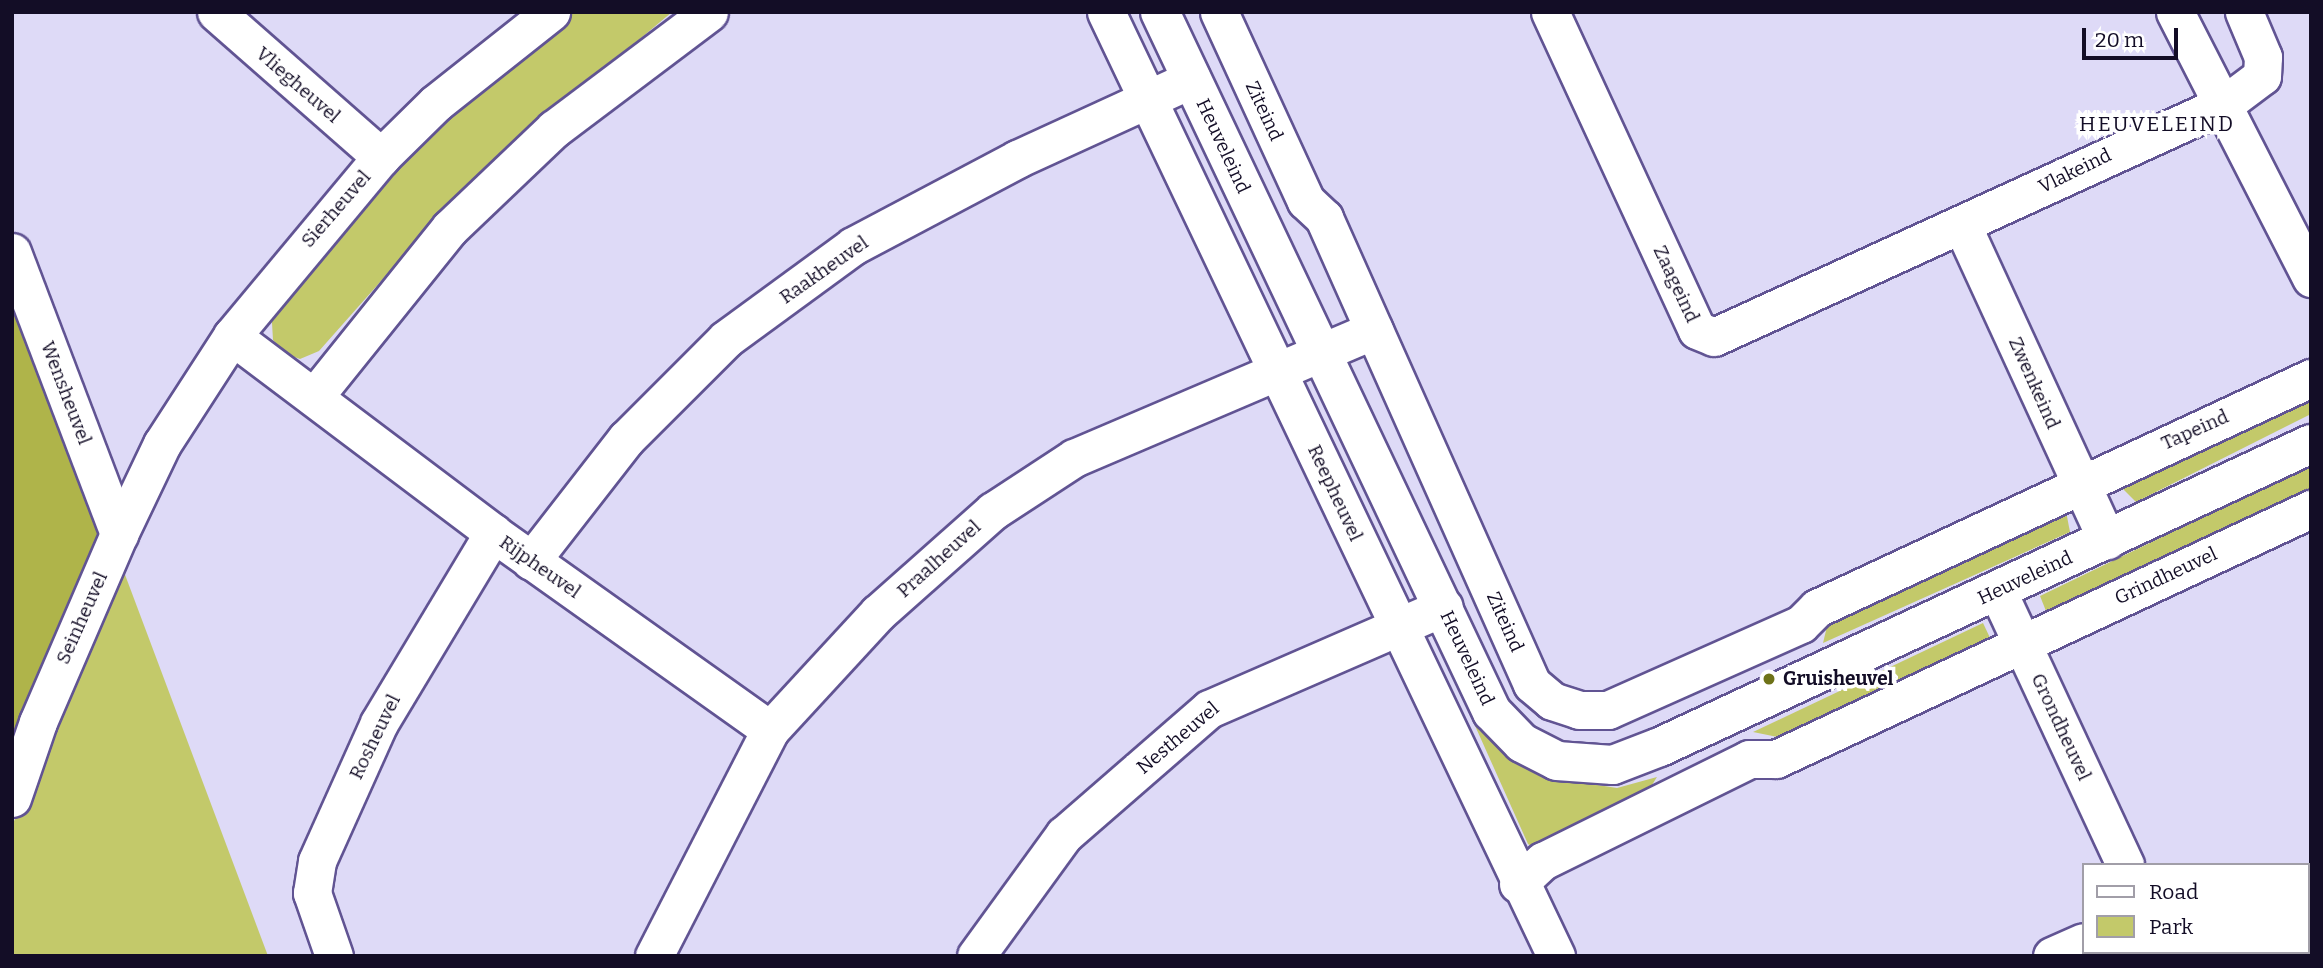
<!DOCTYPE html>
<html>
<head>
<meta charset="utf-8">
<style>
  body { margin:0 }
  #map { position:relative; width:2323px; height:968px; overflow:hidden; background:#dedaf7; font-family:Bitter,serif }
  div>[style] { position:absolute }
  .green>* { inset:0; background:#c3c96a }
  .forest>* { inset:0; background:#afb44a }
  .roads { filter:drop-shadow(2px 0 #615493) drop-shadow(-2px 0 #615493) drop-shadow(0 2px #615493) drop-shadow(0 -2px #615493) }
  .minor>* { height:37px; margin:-18.5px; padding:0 18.5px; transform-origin:18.5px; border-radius:18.5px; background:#fff }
  .tertiary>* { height:38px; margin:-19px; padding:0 19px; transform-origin:19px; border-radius:19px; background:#fff }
  .dots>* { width:19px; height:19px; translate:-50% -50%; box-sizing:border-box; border:4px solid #fff; border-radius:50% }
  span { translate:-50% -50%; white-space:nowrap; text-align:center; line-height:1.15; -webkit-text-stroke:7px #fff; paint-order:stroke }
  .street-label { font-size:19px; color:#130d26 }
  .poi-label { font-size:19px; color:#130d26; font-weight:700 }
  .left { translate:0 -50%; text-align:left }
  .neighbourhood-label { font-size:21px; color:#130d26; letter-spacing:2px }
  .frame { position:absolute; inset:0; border:14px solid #130d26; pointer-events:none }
  .legend { position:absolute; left:2082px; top:863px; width:228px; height:91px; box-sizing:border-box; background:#fff; border:2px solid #a19ea8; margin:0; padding:9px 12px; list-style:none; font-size:21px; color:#130d26 }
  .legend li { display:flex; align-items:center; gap:14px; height:35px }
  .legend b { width:35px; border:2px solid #a19ea8 }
  .scale { position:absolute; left:2082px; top:28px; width:96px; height:32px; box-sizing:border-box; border:4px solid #130d26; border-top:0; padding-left:9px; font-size:21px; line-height:24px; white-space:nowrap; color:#130d26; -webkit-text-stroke:5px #fff; paint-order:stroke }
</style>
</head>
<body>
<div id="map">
  <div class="green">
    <i style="clip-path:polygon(570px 12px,672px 12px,467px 184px,319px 351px,300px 359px,286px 354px,273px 340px,271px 306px,375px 181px)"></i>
    <i style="clip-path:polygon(2311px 383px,2311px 414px,2136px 502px,2123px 489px,2125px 473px)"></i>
    <i style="clip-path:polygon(2311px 465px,2311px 497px,2048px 616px,2040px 596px)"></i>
    <i style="clip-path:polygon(2064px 501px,2070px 532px,1823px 643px,1831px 610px)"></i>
    <i style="clip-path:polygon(121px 564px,268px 956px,12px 956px,12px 826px)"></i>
    <i style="clip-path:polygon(1983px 623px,1992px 642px,1788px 739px,1753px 732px)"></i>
    <i style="clip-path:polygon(1472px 719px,1514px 758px,1553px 778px,1617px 788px,1657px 777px,1640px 804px,1536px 849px,1528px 844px)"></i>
  </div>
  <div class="forest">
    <i style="clip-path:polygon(12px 275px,100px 537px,12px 763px)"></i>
  </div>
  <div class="roads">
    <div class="minor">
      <i style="left:216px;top:12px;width:220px;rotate:41.3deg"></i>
      <i style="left:1106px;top:12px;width:1046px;rotate:64.51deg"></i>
      <i style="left:1219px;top:12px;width:208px;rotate:65.3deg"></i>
      <i style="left:1306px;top:201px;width:25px;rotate:43deg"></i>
      <i style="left:1324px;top:218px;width:510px;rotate:65.95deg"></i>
      <i style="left:1532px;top:684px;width:26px;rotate:40deg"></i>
      <i style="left:1552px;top:701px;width:28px;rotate:18deg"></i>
      <i style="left:1579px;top:710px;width:29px"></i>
      <i style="left:1608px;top:710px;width:211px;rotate:-24deg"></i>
      <i style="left:1801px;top:624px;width:23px;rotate:-45deg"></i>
      <i style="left:1817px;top:608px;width:545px;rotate:-24.97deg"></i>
      <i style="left:1550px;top:12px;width:350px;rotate:65.2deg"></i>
      <i style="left:1697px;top:330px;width:18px;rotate:22deg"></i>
      <i style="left:1714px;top:337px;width:563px;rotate:-24.56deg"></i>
      <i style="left:2226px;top:103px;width:45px;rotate:-36.9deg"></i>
      <i style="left:2262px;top:76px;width:19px;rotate:-87deg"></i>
      <i style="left:2263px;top:57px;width:49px;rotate:-112.9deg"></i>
      <i style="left:2175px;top:12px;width:299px;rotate:62.9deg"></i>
      <i style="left:1962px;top:225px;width:347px;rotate:65.3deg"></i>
      <i style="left:12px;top:252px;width:302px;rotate:69.2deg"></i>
      <i style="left:232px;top:336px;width:327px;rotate:37deg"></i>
      <i style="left:493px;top:533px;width:340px;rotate:35.4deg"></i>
      <i style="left:314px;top:397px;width:217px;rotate:-51.2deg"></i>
      <i style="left:450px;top:228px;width:144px;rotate:-43.6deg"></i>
      <i style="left:554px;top:129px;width:194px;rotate:-37deg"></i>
      <i style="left:531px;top:561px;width:155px;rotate:-52.1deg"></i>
      <i style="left:626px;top:439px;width:141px;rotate:-45deg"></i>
      <i style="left:726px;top:339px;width:157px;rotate:-36.2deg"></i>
      <i style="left:853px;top:246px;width:186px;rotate:-27.9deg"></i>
      <i style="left:1017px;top:159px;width:192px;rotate:-24.6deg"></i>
      <i style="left:1997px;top:590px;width:303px;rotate:65deg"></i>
      <i style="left:12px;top:798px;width:80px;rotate:-71.1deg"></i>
      <i style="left:38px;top:722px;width:205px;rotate:-66.7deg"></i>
      <i style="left:119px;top:534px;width:100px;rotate:-64.5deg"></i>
      <i style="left:162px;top:444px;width:129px;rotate:-57.1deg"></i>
      <i style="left:232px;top:336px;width:233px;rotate:-50.2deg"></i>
      <i style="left:381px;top:157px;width:77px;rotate:-44.5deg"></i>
      <i style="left:436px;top:103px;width:147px;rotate:-38.4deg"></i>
      <i style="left:1518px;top:884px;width:34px;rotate:-43deg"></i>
      <i style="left:1543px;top:861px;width:230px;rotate:-26.3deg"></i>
      <i style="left:1749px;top:759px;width:27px"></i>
      <i style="left:1776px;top:759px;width:591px;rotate:-25.05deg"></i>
      <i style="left:2166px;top:952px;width:4px;rotate:63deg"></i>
      <i style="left:334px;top:956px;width:67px;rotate:-109.2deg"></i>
      <i style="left:312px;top:893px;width:32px;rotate:-81deg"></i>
      <i style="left:317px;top:861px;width:151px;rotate:-65.8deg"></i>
      <i style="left:379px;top:723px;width:222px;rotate:-59deg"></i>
      <i style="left:654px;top:956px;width:254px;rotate:-62.8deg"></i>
      <i style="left:770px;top:730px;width:159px;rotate:-47.3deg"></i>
      <i style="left:878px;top:613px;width:154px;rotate:-41.6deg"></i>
      <i style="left:993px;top:511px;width:97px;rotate:-33.2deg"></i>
      <i style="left:1074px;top:458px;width:326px;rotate:-23.1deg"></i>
      <i style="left:976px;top:956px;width:150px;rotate:-54deg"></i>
      <i style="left:1064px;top:835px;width:192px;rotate:-41deg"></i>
      <i style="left:1209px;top:709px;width:256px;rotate:-23.5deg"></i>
      <i style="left:2052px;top:956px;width:34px;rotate:-24deg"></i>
    </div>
    <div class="tertiary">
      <i style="left:1160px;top:12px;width:775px;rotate:64.63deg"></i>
      <i style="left:1492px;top:712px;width:43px;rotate:45.9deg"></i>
      <i style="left:1522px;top:743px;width:39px;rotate:27deg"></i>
      <i style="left:1557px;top:761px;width:56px;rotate:4.1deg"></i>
      <i style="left:1613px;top:765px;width:50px;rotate:-21deg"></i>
      <i style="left:1660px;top:747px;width:718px;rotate:-24.96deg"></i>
    </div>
  </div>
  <div class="dots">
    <i style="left:1769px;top:679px;background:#6e7218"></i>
  </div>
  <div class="street-label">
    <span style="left:298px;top:85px;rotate:41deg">Vliegheuvel</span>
    <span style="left:1264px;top:111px;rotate:65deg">Ziteind</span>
    <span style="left:1223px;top:146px;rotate:65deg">Heuveleind</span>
    <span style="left:2075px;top:171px;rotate:-26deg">Vlakeind</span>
    <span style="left:336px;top:209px;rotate:-49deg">Sierheuvel</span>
    <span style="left:824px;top:270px;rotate:-35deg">Raakheuvel</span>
    <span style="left:1676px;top:284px;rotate:65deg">Zaageind</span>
    <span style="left:2034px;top:383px;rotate:66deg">Zwenkeind</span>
    <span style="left:66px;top:393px;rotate:69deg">Wensheuvel</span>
    <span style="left:2195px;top:430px;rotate:-24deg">Tapeind</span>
    <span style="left:1335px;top:493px;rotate:65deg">Reepheuvel</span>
    <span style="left:939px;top:559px;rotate:-42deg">Praalheuvel</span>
    <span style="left:540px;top:567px;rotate:35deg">Rijpheuvel</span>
    <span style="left:2166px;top:576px;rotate:-25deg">Grindheuvel</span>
    <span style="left:2025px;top:578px;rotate:-25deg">Heuveleind</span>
    <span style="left:82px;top:618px;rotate:-66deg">Seinheuvel</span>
    <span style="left:1505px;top:622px;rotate:66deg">Ziteind</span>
    <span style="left:1467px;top:658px;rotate:65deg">Heuveleind</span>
    <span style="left:2061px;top:727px;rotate:65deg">Grondheuvel</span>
    <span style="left:375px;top:737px;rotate:-64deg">Rosheuvel</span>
    <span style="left:1178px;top:738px;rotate:-40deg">Nestheuvel</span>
  </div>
  <div class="poi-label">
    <span class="left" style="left:1783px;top:679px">Gruisheuvel</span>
  </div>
  <div class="neighbourhood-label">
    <span style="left:2157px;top:124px">HEUVELEIND</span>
  </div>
  <div class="frame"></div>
  <ul class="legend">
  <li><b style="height:9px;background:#fff"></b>Road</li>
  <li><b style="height:19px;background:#c3c96a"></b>Park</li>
  </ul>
  <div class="scale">20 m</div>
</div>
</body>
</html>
